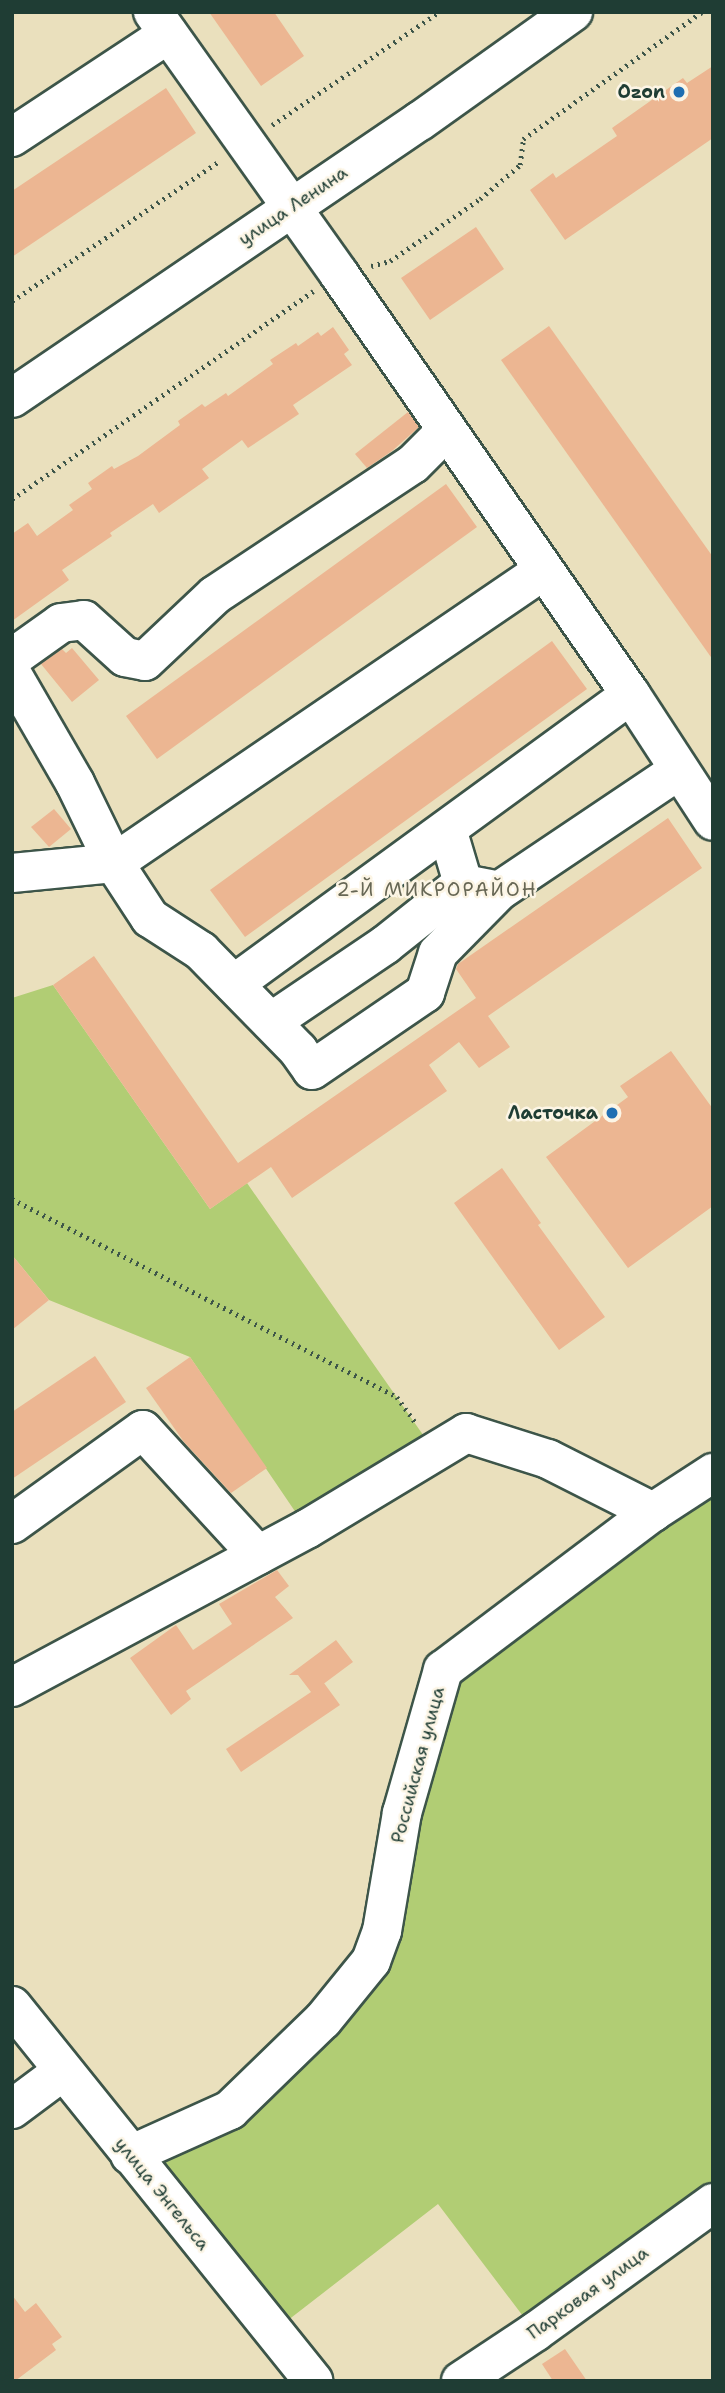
<!DOCTYPE html>
<html>
<head>
<meta charset="utf-8">
<style>
  body { margin:0 }
  #map { position:relative; width:725px; height:2393px; overflow:hidden; background:#eae0bd; font-family:"Shantell Sans",sans-serif }
  div>[style] { position:absolute }
  .green>* { inset:0; background:#b1cd74 }
  .building>* { inset:0; background:#ecb692 }
  .path>* { height:4.5px; margin-top:-2.25px; transform-origin:0; background:repeating-linear-gradient(90deg,#3d5549 0 2px,transparent 0 7px) }
  .roads { filter:drop-shadow(2px 0 #3d5549) drop-shadow(-2px 0 #3d5549) drop-shadow(0 2px #3d5549) drop-shadow(0 -2px #3d5549) }
  .minor>* { height:38px; margin:-19px; padding:0 19px; transform-origin:19px; border-radius:19px; background:#fff }
  .dots>* { width:19px; height:19px; translate:-50% -50%; box-sizing:border-box; border:4px solid #fcf5e5; border-radius:50% }
  span { translate:-50% -50%; white-space:nowrap; text-align:center; line-height:1.15; -webkit-text-stroke:5px #fcf5e5; paint-order:stroke }
  .poi-label { font-size:18px; color:#1f3d34; font-weight:700 }
  .right { translate:-100% -50%; text-align:right }
  .street-label { font-size:18px; color:#1f3d34 }
  .neighbourhood-label { font-size:19px; color:#676755; letter-spacing:2px }
  .frame { position:absolute; inset:0; border:14px solid #1f3d34; pointer-events:none }
</style>
</head>
<body>
<div id="map">
  <div class="green">
    <i style="clip-path:polygon(53px 985px,210px 1209px,247px 1183px,435px 1452px,307px 1529px,190px 1357px,49px 1300px,12px 1255px,12px 998px)"></i>
    <i style="clip-path:polygon(713px 1473px,713px 2203px,535px 2332px,438px 2204px,274px 2331px,130px 2155px,179px 2134px,371px 1961px,443px 1670px)"></i>
  </div>
  <div class="building">
    <i style="clip-path:polygon(209px 12px,274px 12px,304px 56px,261px 86px)"></i>
    <i style="clip-path:polygon(713px 66px,713px 138px,565px 240px,530px 190px,553px 173px,556px 178px,617px 136px,612px 128px,683px 78px,687px 83px)"></i>
    <i style="clip-path:polygon(166px 88px,196px 133px,12px 257px,12px 191px)"></i>
    <i style="clip-path:polygon(476px 227px,504px 269px,430px 320px,401px 278px)"></i>
    <i style="clip-path:polygon(549px 326px,713px 557px,713px 660px,501px 360px)"></i>
    <i style="clip-path:polygon(333px 327px,349px 350px,344px 354px,352px 365px,293px 405px,299px 414px,248px 448px,242px 440px,202px 469px,209px 478px,159px 513px,153px 504px,110px 533px,112px 536px,62px 570px,69px 580px,12px 621px,12px 534px,28px 523px,37px 536px,73px 510px,69px 505px,92px 489px,88px 483px,112px 466px,114px 469px,138px 456px,180px 425px,178px 421px,202px 404px,205px 407px,226px 393px,228px 396px,273px 364px,270px 360px,296px 343px,298px 346px,318px 332px,321px 336px)"></i>
    <i style="clip-path:polygon(408px 412px,419px 427px,392px 451px,367px 468px,355px 454px)"></i>
    <i style="clip-path:polygon(446px 484px,477px 527px,157px 759px,126px 716px)"></i>
    <i style="clip-path:polygon(552px 641px,587px 689px,245px 937px,210px 890px)"></i>
    <i style="clip-path:polygon(72px 648px,99px 680px,72px 702px,41px 664px,62px 649px,66px 653px)"></i>
    <i style="clip-path:polygon(54px 809px,71px 829px,49px 847px,31px 827px)"></i>
    <i style="clip-path:polygon(668px 818px,702px 868px,488px 1016px,510px 1047px,479px 1068px,459px 1042px,429px 1065px,447px 1091px,292px 1198px,271px 1167px,210px 1209px,53px 985px,94px 956px,238px 1163px,476px 998px,456px 969px,458px 964px)"></i>
    <i style="clip-path:polygon(671px 1051px,713px 1109px,713px 1206px,628px 1268px,546px 1157px,628px 1097px,620px 1086px)"></i>
    <i style="clip-path:polygon(502px 1168px,541px 1223px,538px 1225px,605px 1317px,559px 1350px,454px 1203px)"></i>
    <i style="clip-path:polygon(12px 1255px,49px 1300px,12px 1330px)"></i>
    <i style="clip-path:polygon(95px 1356px,126px 1402px,12px 1479px,12px 1412px)"></i>
    <i style="clip-path:polygon(190px 1357px,267px 1468px,231px 1493px,184px 1442px,146px 1388px)"></i>
    <i style="clip-path:polygon(277px 1570px,289px 1586px,275px 1597px,293px 1618px,186px 1691px,191px 1699px,171px 1715px,130px 1658px,176px 1625px,193px 1650px,232px 1624px,219px 1604px)"></i>
    <i style="clip-path:polygon(336px 1640px,353px 1662px,322px 1685px,324px 1683px,340px 1705px,241px 1772px,226px 1749px,311px 1692px,298px 1675px,289px 1675px)"></i>
    <i style="clip-path:polygon(12px 2295px,25px 2312px,36px 2303px,62px 2337px,52px 2344px,56px 2350px,15px 2381px,12px 2381px)"></i>
    <i style="clip-path:polygon(565px 2349px,587px 2381px,553px 2381px,542px 2364px)"></i>
  </div>
  <div class="path">
    <i style="left:272px;top:125px;width:202px;rotate:-34.1deg"></i>
    <i style="left:371px;top:266px;width:20px;rotate:-15deg"></i>
    <i style="left:390px;top:261px;width:109px;rotate:-34.6deg"></i>
    <i style="left:480px;top:199px;width:52px;rotate:-40.4deg"></i>
    <i style="left:520px;top:165px;width:26px;rotate:-83deg"></i>
    <i style="left:523px;top:139px;width:219px;rotate:-35.4deg"></i>
    <i style="left:12px;top:301px;width:249px;rotate:-34deg"></i>
    <i style="left:12px;top:499px;width:366px;rotate:-34.6deg"></i>
    <i style="left:12px;top:1199px;width:433px;rotate:27.2deg"></i>
    <i style="left:397px;top:1397px;width:34px;rotate:54deg"></i>
  </div>
  <div class="roads">
    <div class="minor">
      <i style="left:153px;top:12px;width:321px;rotate:54.6deg"></i>
      <i style="left:339px;top:274px;width:512px;rotate:55.26deg"></i>
      <i style="left:631px;top:695px;width:150px;rotate:56.9deg"></i>
      <i style="left:12px;top:137px;width:187px;rotate:-33.4deg"></i>
      <i style="left:12px;top:398px;width:493px;rotate:-34.2deg"></i>
      <i style="left:420px;top:121px;width:188px;rotate:-35.5deg"></i>
      <i style="left:12px;top:658px;width:60px;rotate:-35.5deg"></i>
      <i style="left:61px;top:623px;width:23px;rotate:-7deg"></i>
      <i style="left:84px;top:620px;width:55px;rotate:42.1deg"></i>
      <i style="left:125px;top:657px;width:20px;rotate:11deg"></i>
      <i style="left:145px;top:661px;width:96px;rotate:-43.3deg"></i>
      <i style="left:215px;top:595px;width:237px;rotate:-33.5deg"></i>
      <i style="left:413px;top:464px;width:48px;rotate:-45deg"></i>
      <i style="left:12px;top:674px;width:126px;rotate:60deg"></i>
      <i style="left:75px;top:783px;width:89px;rotate:64deg"></i>
      <i style="left:114px;top:863px;width:66px;rotate:56.8deg"></i>
      <i style="left:150px;top:918px;width:61px;rotate:32.9deg"></i>
      <i style="left:201px;top:951px;width:139px;rotate:45.6deg"></i>
      <i style="left:298px;top:1050px;width:24px;rotate:55deg"></i>
      <i style="left:312px;top:1070px;width:137px;rotate:-34.3deg"></i>
      <i style="left:425px;top:993px;width:42px;rotate:-72deg"></i>
      <i style="left:438px;top:953px;width:87px;rotate:-45.5deg"></i>
      <i style="left:12px;top:873px;width:102px;rotate:-5.6deg"></i>
      <i style="left:114px;top:863px;width:520px;rotate:-34.27deg"></i>
      <i style="left:474px;top:886px;width:25px;rotate:11deg"></i>
      <i style="left:499px;top:891px;width:217px;rotate:-33.9deg"></i>
      <i style="left:234px;top:984px;width:491px;rotate:-36.1deg"></i>
      <i style="left:271px;top:1022px;width:138px;rotate:-34deg"></i>
      <i style="left:385px;top:945px;width:100px;rotate:-38.5deg"></i>
      <i style="left:463px;top:883px;width:56px;rotate:-106.5deg"></i>
      <i style="left:12px;top:1524px;width:161px;rotate:-35.7deg"></i>
      <i style="left:143px;top:1430px;width:170px;rotate:47.4deg"></i>
      <i style="left:12px;top:1687px;width:335px;rotate:-28.2deg"></i>
      <i style="left:307px;top:1529px;width:186px;rotate:-31.1deg"></i>
      <i style="left:466px;top:1433px;width:86px;rotate:17.6deg"></i>
      <i style="left:548px;top:1459px;width:118px;rotate:26.8deg"></i>
      <i style="left:12px;top:2006px;width:481px;rotate:51.2deg"></i>
      <i style="left:12px;top:2109px;width:64px;rotate:-36.7deg"></i>
      <i style="left:130px;top:2155px;width:110px;rotate:-24.2deg"></i>
      <i style="left:230px;top:2110px;width:129px;rotate:-44.1deg"></i>
      <i style="left:323px;top:2020px;width:76px;rotate:-50.9deg"></i>
      <i style="left:371px;top:1961px;width:32px;rotate:-70deg"></i>
      <i style="left:382px;top:1931px;width:120px;rotate:-80.4deg"></i>
      <i style="left:402px;top:1813px;width:149px;rotate:-74deg"></i>
      <i style="left:443px;top:1670px;width:263px;rotate:-37deg"></i>
      <i style="left:653px;top:1512px;width:72px;rotate:-33deg"></i>
      <i style="left:461px;top:2381px;width:89px;rotate:-33.5deg"></i>
      <i style="left:535px;top:2332px;width:220px;rotate:-35.9deg"></i>
    </div>
  </div>
  <div class="dots">
    <i style="left:679px;top:92px;background:#1f6fb2"></i>
    <i style="left:612px;top:1113px;background:#1f6fb2"></i>
  </div>
  <div class="poi-label">
    <span class="right" style="left:665px;top:92px">Ozon</span>
    <span class="right" style="left:598px;top:1113px">Ласточка</span>
  </div>
  <div class="street-label">
    <span style="left:293px;top:206px;rotate:-34deg">улица Ленина</span>
    <span style="left:418px;top:1765px;rotate:-75deg">Российская улица</span>
    <span style="left:162px;top:2194px;rotate:51deg">улица Энгельса</span>
    <span style="left:588px;top:2293px;rotate:-36deg">Парковая улица</span>
  </div>
  <div class="neighbourhood-label">
    <span style="left:437px;top:890px">2-Й МИКРОРАЙОН</span>
  </div>
  <div class="frame"></div>
</div>
</body>
</html>
